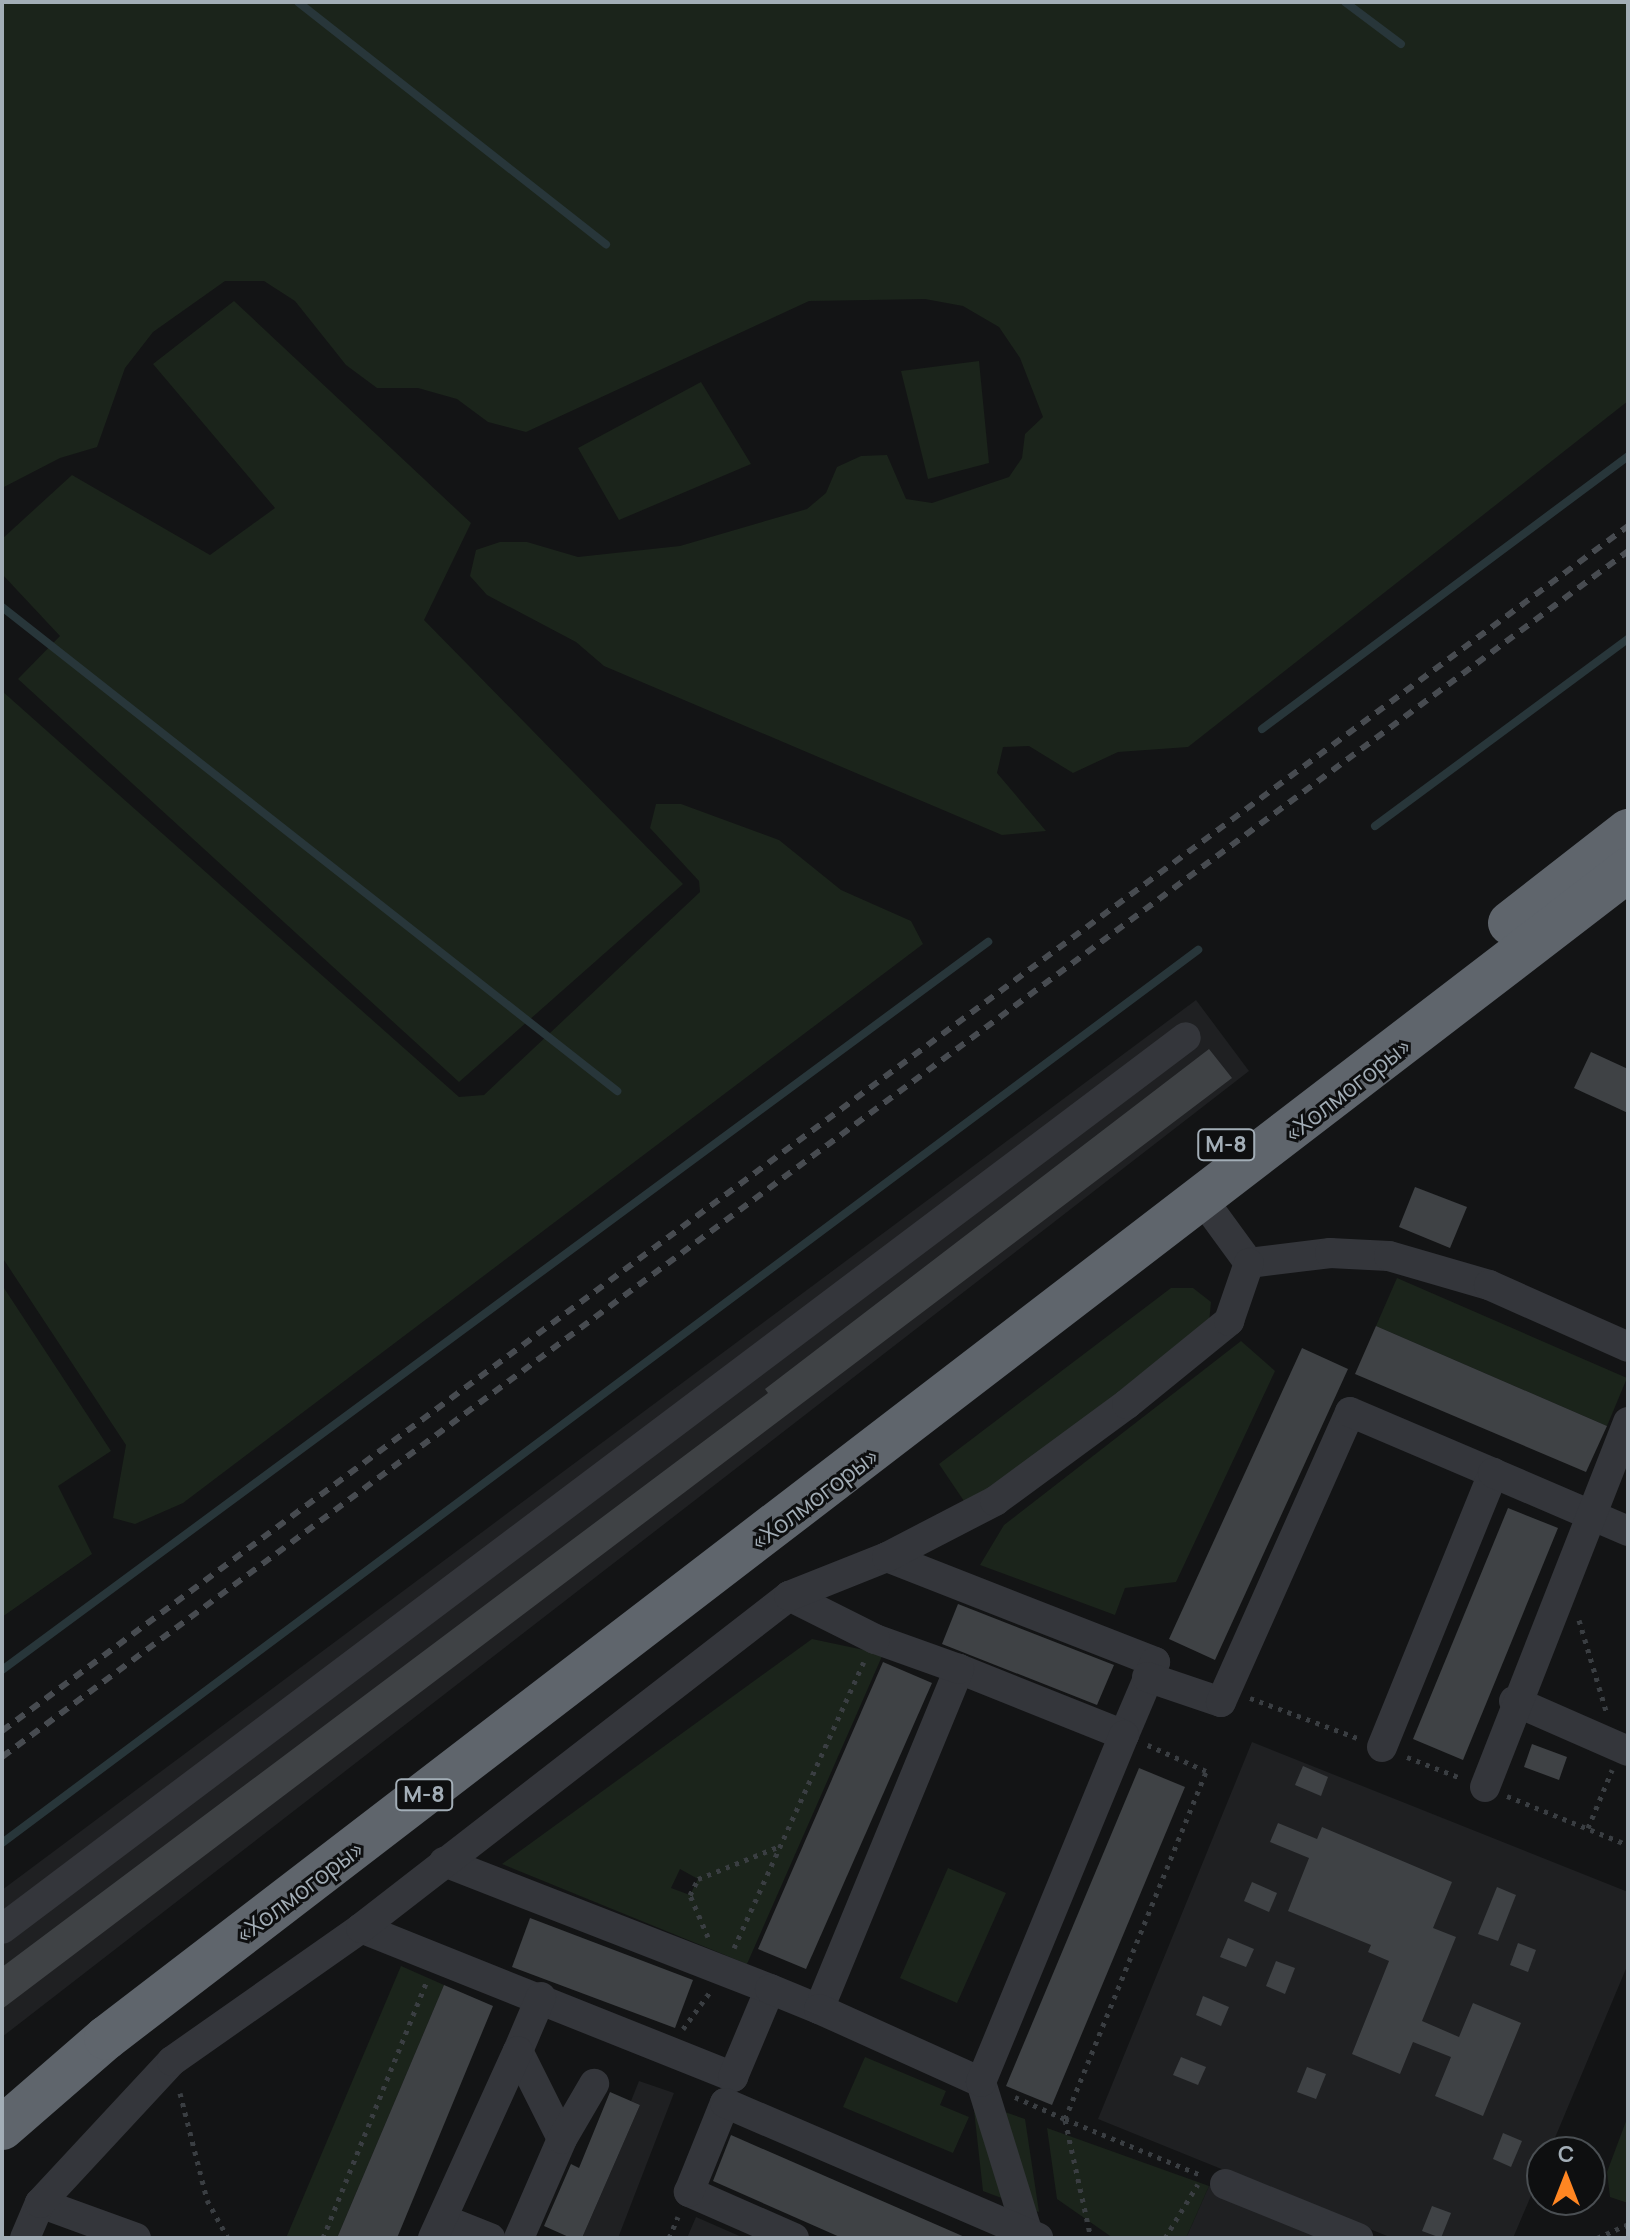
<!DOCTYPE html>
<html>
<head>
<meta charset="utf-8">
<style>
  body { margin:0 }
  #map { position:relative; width:1630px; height:2240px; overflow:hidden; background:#131415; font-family:Manrope,sans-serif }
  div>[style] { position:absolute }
  .built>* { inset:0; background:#1f2022 }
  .green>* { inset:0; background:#1b241b }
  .stream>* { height:8px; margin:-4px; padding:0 4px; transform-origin:4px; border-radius:4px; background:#28363a }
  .building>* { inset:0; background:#3f4245 }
  .path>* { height:5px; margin-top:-2.5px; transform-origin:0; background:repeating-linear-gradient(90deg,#3a3e42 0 4px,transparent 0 10px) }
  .minor>* { height:30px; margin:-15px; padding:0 15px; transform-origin:15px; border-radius:15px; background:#34363b }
  .highway>* { height:44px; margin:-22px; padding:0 22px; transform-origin:22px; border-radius:22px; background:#5f656c }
  .rail>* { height:6px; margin-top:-3px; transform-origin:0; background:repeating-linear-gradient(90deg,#474b50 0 10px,transparent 0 18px) }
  span { translate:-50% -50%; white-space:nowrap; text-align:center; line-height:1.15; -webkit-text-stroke:6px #0e0f10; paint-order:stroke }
  .shield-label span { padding:2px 6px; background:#0e0f10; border:2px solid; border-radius:6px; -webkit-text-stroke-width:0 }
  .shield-label { font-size:22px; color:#a3aeb7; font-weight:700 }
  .street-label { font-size:24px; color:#a3aeb7 }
  .frame { position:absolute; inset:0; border:4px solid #a3aeb7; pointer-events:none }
  .north { position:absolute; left:1526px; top:2136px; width:80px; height:80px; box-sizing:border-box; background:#0e0f10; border:2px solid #4a4f53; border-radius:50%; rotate:0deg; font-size:22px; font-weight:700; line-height:32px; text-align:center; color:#a3aeb7 }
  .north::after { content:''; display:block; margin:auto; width:28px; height:36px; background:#ff8622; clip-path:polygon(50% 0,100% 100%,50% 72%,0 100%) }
</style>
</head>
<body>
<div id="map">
  <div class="built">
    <i style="clip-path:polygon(1196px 1000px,1249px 1071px,2px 2037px,2px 1890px)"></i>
    <i style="clip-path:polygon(1252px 1742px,1628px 1892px,1628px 1964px,1549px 2152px,1542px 2152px,1542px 2170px,1513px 2238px,1392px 2238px,1098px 2119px)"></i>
    <i style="clip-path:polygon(639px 2081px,674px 2093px,618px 2238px,582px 2238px,640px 2105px,631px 2101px)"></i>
    <i style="clip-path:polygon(1209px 2186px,1339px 2238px,1186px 2238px)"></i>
    <i style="clip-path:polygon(696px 2217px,744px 2238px,687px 2238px)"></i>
  </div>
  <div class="green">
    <i style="clip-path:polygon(2px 2px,1628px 2px,1628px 401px,1188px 747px,1118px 752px,1073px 773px,1029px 746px,1003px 747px,997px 773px,1046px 831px,1002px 835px,604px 666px,576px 642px,487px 595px,470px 576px,476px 550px,500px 542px,527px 542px,578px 557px,680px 546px,807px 509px,826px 493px,837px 467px,861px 456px,887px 455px,906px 499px,932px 503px,1009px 477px,1022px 458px,1025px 434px,1043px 417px,1020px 358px,999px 327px,963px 306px,925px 299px,809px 301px,526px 432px,488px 422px,457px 399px,418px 388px,377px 388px,346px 365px,295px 301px,264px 281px,225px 281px,153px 332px,125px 368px,97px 447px,60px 458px,2px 488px)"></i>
    <i style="clip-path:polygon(234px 301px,471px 523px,424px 620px,683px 884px,459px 1082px,18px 679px,60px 636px,2px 574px,2px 539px,72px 475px,210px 555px,275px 508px,153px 364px)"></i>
    <i style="clip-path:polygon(979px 361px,989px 463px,928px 479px,901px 371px)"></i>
    <i style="clip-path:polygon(701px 382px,751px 464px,619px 520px,578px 448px)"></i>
    <i style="clip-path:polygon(2px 691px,459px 1097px,484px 1095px,700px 892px,699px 881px,650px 828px,656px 804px,681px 804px,779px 840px,841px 890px,911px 921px,923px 944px,183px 1503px,135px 1524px,113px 1518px,126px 1445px,2px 1257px)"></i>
    <i style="clip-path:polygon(1397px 1278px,1627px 1378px,1607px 1426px,1376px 1326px)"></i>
    <i style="clip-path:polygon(2px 1285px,111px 1451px,58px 1486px,92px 1554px,2px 1617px)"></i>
    <i style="clip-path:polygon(1171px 1288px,1193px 1288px,1211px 1302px,1209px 1323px,968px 1507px,939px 1464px)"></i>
    <i style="clip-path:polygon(1241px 1341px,1275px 1371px,1176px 1582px,1125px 1588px,1115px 1615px,980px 1565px,1004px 1525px)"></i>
    <i style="clip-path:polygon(evenodd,812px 1639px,883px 1654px,747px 1964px,502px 1864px,812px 1639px,680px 1869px,698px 1879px,690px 1895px,671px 1888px,680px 1869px)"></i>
    <i style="clip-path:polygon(948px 1868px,1006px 1893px,957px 2003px,900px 1978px)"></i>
    <i style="clip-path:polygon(401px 1966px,444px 1985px,337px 2238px,286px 2238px)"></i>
    <i style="clip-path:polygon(865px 2057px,946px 2091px,940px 2105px,969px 2117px,953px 2153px,843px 2107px)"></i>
    <i style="clip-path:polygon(973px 2101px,1025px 2119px,1039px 2212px,983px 2191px)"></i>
    <i style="clip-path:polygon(1628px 2116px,1628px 2203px,1610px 2197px,1607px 2172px)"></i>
    <i style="clip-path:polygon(1047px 2128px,1209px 2186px,1186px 2238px,1113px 2238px,1057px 2199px)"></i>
  </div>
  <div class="stream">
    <i style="left:298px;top:2px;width:392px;rotate:38.2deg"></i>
    <i style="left:1345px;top:2px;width:70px;rotate:36.9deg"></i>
    <i style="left:2px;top:607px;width:783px;rotate:38.2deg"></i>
    <i style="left:1262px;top:729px;width:457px;rotate:-36.7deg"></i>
    <i style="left:1375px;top:826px;width:315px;rotate:-36.5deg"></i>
    <i style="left:2px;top:1670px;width:1226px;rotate:-36.44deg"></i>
    <i style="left:2px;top:1843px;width:1493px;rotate:-36.75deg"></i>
  </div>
  <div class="building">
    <i style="clip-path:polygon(1209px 1049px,1232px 1078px,2px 2009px,2px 1967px,768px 1393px,765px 1389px)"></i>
    <i style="clip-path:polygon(1591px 1052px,1628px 1069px,1628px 1113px,1574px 1088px)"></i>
    <i style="clip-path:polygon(1415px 1187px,1467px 1207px,1450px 1248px,1399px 1227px)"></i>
    <i style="clip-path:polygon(1376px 1326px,1607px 1426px,1586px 1472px,1355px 1374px)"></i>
    <i style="clip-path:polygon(1302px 1348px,1348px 1369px,1215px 1660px,1169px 1639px)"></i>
    <i style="clip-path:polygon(1508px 1508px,1558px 1528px,1463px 1760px,1413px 1739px)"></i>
    <i style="clip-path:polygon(958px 1604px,1114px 1665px,1097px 1705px,942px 1644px)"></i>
    <i style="clip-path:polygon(883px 1662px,932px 1683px,806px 1969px,758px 1949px)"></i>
    <i style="clip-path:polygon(1532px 1744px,1567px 1757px,1559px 1780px,1524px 1767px)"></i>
    <i style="clip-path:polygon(1303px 1766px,1328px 1777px,1321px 1796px,1295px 1785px)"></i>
    <i style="clip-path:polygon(1139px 1768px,1185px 1787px,1052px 2105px,1006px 2086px)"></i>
    <i style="clip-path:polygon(1278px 1823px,1317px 1839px,1322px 1827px,1452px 1882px,1433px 1928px,1456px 1937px,1422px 2021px,1459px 2037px,1473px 2003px,1521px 2023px,1483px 2116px,1435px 2096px,1451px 2057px,1413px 2042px,1400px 2074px,1352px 2054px,1389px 1961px,1368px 1952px,1371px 1945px,1288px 1911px,1309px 1858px,1270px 1842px)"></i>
    <i style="clip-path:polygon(1252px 1882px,1277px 1893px,1269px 1912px,1244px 1901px)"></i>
    <i style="clip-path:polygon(1497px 1887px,1516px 1895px,1498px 1941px,1478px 1934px)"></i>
    <i style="clip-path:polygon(530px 1918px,693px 1980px,675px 2028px,512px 1967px)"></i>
    <i style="clip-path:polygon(1228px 1938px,1254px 1949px,1246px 1967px,1220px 1957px)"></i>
    <i style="clip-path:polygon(1518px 1943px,1536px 1950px,1528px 1972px,1510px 1965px)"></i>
    <i style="clip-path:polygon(1276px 1961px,1295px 1968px,1285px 1994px,1266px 1986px)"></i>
    <i style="clip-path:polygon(444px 1985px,493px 2006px,397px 2238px,337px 2238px)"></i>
    <i style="clip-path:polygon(1203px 1996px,1229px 2007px,1221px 2026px,1196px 2015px)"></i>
    <i style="clip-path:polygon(1181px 2057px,1206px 2067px,1198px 2085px,1173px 2075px)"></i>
    <i style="clip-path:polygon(1307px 2067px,1326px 2074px,1316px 2099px,1297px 2092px)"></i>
    <i style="clip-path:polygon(610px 2092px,640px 2105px,582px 2238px,571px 2238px,544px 2226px,571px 2164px,579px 2168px)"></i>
    <i style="clip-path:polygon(1503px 2133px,1522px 2141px,1511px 2167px,1493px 2159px)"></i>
    <i style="clip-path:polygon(731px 2135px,967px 2238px,842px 2238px,713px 2181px)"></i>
    <i style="clip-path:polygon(1432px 2206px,1451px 2213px,1441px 2238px,1422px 2231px)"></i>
  </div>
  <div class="path">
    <i style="left:1579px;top:1620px;width:98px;rotate:73.4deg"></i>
    <i style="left:1250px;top:1698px;width:117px;rotate:20.4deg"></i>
    <i style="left:1407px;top:1757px;width:58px;rotate:21.3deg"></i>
    <i style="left:1507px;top:1796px;width:131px;rotate:22deg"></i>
    <i style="left:1588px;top:1828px;width:63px;rotate:-67.5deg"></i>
    <i style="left:708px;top:1937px;width:46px;rotate:-113.2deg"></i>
    <i style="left:690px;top:1895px;width:18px;rotate:-63deg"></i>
    <i style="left:698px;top:1879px;width:88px;rotate:-21.9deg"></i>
    <i style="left:734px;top:1948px;width:314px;rotate:-65.6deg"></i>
    <i style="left:683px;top:2029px;width:46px;rotate:-53.9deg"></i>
    <i style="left:180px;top:2093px;width:110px;rotate:75.8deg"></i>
    <i style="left:207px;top:2200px;width:43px;rotate:61.1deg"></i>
    <i style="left:1015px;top:2097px;width:55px;rotate:23.7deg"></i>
    <i style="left:1065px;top:2119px;width:375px;rotate:-67.9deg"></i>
    <i style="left:1206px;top:1771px;width:64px;rotate:-155.9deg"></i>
    <i style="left:1065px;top:2119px;width:147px;rotate:22.4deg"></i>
    <i style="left:1065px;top:2120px;width:121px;rotate:77.6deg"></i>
    <i style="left:323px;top:2238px;width:275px;rotate:-68deg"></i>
    <i style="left:669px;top:2238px;width:23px;rotate:-67deg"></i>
    <i style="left:1165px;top:2238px;width:63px;rotate:-58.6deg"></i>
    <i style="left:1597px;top:2238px;width:34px;rotate:-24deg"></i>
  </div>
  <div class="minor">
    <i style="left:1203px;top:1200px;width:78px;rotate:53.9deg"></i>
    <i style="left:1249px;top:1263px;width:82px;rotate:-7deg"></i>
    <i style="left:1330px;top:1253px;width:59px;rotate:2.9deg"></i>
    <i style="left:1389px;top:1256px;width:104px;rotate:16.2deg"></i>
    <i style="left:1489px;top:1285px;width:152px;rotate:24deg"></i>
    <i style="left:887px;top:1557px;width:288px;rotate:21.4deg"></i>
    <i style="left:1155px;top:1662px;width:79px;rotate:113deg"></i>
    <i style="left:1124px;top:1735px;width:178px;rotate:-158.2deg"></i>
    <i style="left:1147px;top:1677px;width:78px;rotate:18.7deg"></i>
    <i style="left:1221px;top:1702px;width:317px;rotate:-66deg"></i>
    <i style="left:1350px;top:1412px;width:155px;rotate:23.1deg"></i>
    <i style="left:1514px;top:1701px;width:124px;rotate:23.7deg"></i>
    <i style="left:1382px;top:1747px;width:296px;rotate:-67.9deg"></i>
    <i style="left:1493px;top:1473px;width:147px;rotate:23.2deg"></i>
    <i style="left:1485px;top:1787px;width:392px;rotate:-68.6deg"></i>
    <i style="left:361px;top:1928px;width:401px;rotate:21.8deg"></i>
    <i style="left:733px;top:2077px;width:95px;rotate:-67.2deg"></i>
    <i style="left:770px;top:1989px;width:350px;rotate:-158.7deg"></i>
    <i style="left:2px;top:1929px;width:1482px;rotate:-36.99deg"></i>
    <i style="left:770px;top:1989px;width:53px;rotate:22.2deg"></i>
    <i style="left:819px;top:2009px;width:368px;rotate:-67.6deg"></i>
    <i style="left:959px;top:1669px;width:89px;rotate:-160.3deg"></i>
    <i style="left:875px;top:1639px;width:96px;rotate:-153.4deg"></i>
    <i style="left:541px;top:1997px;width:59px;rotate:113.1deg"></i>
    <i style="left:518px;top:2051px;width:98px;rotate:63.4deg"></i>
    <i style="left:819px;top:2009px;width:178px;rotate:24.3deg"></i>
    <i style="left:1225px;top:2184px;width:144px;rotate:22.1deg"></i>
    <i style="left:40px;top:2203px;width:102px;rotate:20deg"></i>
    <i style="left:442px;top:2219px;width:52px;rotate:21.6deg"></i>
    <i style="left:1028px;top:2234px;width:159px;rotate:-107.2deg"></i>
    <i style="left:981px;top:2082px;width:375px;rotate:-67.6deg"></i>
    <i style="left:25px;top:2238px;width:38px;rotate:-67deg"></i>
    <i style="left:40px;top:2203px;width:194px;rotate:-47.1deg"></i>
    <i style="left:172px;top:2061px;width:231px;rotate:-35.1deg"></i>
    <i style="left:361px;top:1928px;width:542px;rotate:-37.8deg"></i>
    <i style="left:789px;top:1596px;width:105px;rotate:-21.7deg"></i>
    <i style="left:887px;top:1557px;width:122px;rotate:-27.4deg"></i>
    <i style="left:995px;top:1501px;width:164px;rotate:-36.3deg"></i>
    <i style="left:1127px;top:1404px;width:132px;rotate:-39.1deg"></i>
    <i style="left:1229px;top:1321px;width:61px;rotate:-71deg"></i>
    <i style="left:433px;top:2238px;width:205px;rotate:-65.6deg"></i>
    <i style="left:519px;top:2238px;width:108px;rotate:-66.5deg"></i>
    <i style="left:562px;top:2139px;width:64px;rotate:-59.8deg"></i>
    <i style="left:794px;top:2238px;width:115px;rotate:-156.3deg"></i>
    <i style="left:689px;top:2192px;width:96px;rotate:-68deg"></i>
    <i style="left:725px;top:2103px;width:341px;rotate:23.3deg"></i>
  </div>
  <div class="highway">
    <i style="left:1510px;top:923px;width:150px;rotate:-37.9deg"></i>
    <i style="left:2px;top:2128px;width:138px;rotate:-40.9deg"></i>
    <i style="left:106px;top:2038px;width:1919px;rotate:-37.5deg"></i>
  </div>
  <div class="rail">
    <i style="left:2px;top:1731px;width:2024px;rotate:-36.54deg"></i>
    <i style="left:2px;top:1757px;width:2024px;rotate:-36.56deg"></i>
  </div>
  <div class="shield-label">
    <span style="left:1226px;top:1145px">М-8</span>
    <span style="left:424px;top:1795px">М-8</span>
  </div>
  <div class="street-label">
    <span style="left:1347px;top:1089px;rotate:-38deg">«Холмогоры»</span>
    <span style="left:814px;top:1498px;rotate:-37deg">«Холмогоры»</span>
    <span style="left:299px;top:1891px;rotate:-37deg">«Холмогоры»</span>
  </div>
  <div class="frame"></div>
  <div class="north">С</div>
</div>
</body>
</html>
